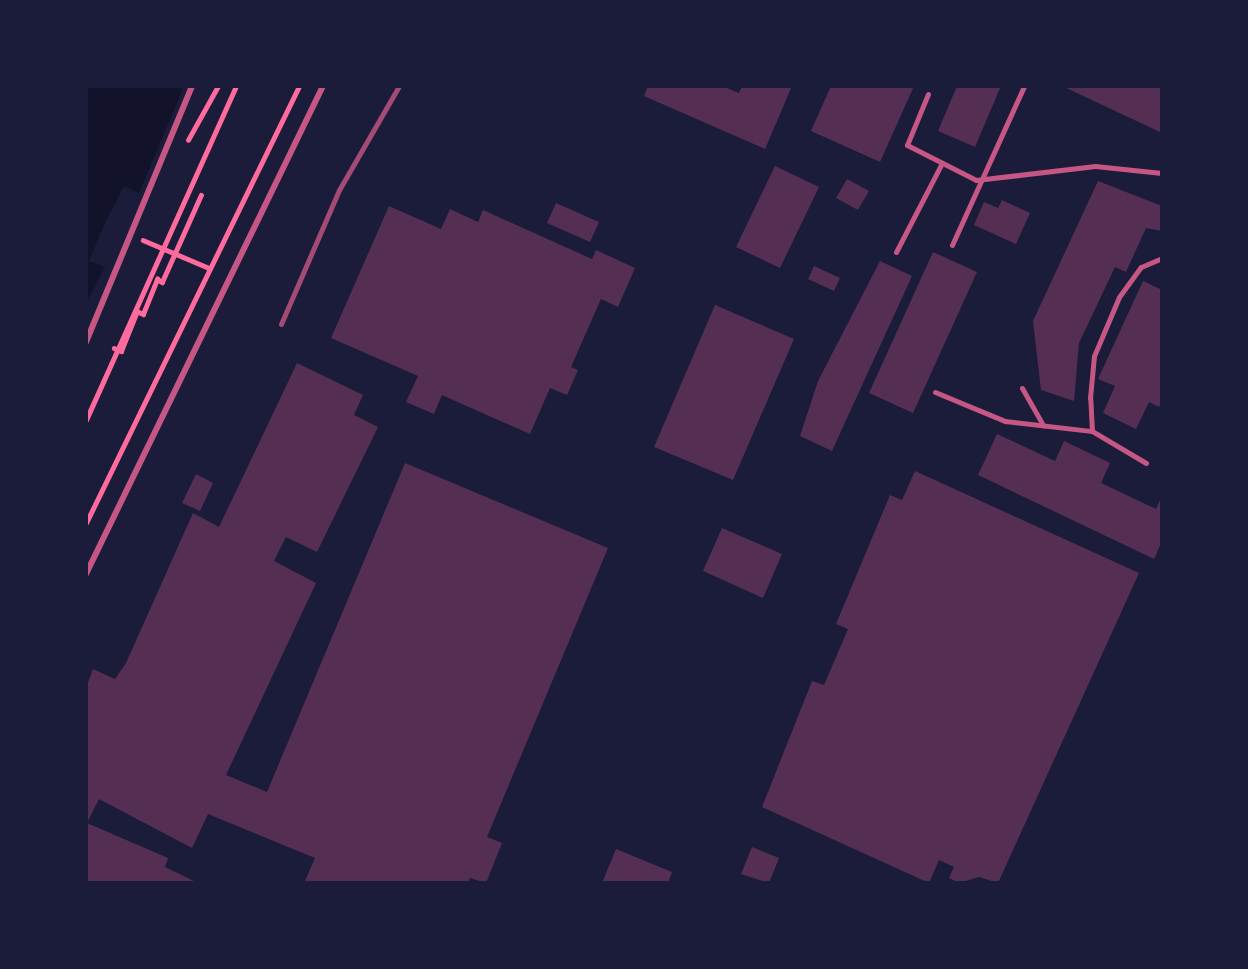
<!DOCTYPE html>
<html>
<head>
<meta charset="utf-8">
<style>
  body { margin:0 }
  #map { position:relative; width:1248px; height:969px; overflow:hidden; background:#1b1b3a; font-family:Lato,sans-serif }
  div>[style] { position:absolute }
  .water>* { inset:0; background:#12122b }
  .building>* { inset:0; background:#542f53 }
  .path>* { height:4.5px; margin:-2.25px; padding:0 2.25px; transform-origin:2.25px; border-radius:2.25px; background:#ff6b9d }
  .service>* { height:5px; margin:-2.5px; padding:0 2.5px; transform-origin:2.5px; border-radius:2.5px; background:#c65784 }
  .pedestrian>* { height:6px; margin:-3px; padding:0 3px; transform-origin:3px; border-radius:3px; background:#c65784 }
  .rail>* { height:5px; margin:-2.5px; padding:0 2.5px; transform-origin:2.5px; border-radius:2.5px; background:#a44b75 }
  span { translate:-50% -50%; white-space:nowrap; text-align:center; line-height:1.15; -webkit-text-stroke:6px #1b1b3a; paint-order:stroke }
  .frame { position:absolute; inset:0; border:88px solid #1b1b3a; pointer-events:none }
</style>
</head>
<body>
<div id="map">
  <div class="water">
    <i style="clip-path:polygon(86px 86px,184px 86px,139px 193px,124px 186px,105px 223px,89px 261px,105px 267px,86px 303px)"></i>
  </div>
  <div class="building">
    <i style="clip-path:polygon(648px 86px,722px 86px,739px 93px,742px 86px,792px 86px,765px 149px,644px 96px)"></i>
    <i style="clip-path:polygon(831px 86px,914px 86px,880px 162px,811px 131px)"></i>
    <i style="clip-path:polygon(957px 86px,1001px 86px,975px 147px,938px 131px)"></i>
    <i style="clip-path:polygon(1062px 86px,1162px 86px,1162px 133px)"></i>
    <i style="clip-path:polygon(775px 166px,819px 187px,780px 268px,736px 247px)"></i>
    <i style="clip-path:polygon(847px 179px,869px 191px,858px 210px,836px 198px)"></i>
    <i style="clip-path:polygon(1098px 181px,1162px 206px,1162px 231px,1146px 228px,1126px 272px,1115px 267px,1079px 343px,1074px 401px,1041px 390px,1033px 321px)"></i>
    <i style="clip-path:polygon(1002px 200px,1030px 213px,1016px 244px,974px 225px,984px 202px,998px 208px)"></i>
    <i style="clip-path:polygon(556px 203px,599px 222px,590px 242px,547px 223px)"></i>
    <i style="clip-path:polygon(389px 206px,441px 229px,450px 209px,478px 222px,483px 210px,592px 259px,596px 250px,635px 268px,618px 307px,601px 299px,571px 367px,578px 370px,567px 395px,550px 388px,530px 434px,442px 395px,434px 414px,406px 402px,418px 376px,331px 338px)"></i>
    <i style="clip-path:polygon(933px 252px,977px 272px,913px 413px,869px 393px)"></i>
    <i style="clip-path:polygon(880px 261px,912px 276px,832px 451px,800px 436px,818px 381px)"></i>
    <i style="clip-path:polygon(814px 266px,840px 278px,834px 291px,808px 279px)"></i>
    <i style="clip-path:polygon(1143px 281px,1162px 290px,1162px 399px,1159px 407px,1149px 402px,1136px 429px,1103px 413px,1115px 386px,1098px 379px)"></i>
    <i style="clip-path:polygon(715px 305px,794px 339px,733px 480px,654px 447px)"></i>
    <i style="clip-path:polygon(297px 363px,363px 395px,354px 415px,378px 427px,317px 552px,286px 537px,274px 561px,316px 583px,226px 775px,267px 792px,405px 463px,608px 548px,487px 837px,502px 843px,486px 883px,470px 878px,468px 883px,304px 883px,315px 858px,208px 814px,192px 848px,99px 799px,87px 823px,168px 858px,165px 867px,198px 883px,86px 883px,86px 688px,93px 669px,115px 679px,126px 663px,193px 513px,219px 527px)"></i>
    <i style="clip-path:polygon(997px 434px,1055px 461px,1064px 441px,1110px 463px,1101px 483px,1156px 509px,1162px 496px,1162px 541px,1154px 559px,978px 475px)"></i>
    <i style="clip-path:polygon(915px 471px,1139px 573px,998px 883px,979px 877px,959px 883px,949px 878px,954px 867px,939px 860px,929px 883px,762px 807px,812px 681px,824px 685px,848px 629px,836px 624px,890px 495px,902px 500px)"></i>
    <i style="clip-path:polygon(196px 474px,213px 483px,200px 511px,182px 503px)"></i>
    <i style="clip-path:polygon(722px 528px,782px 554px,763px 598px,703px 571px)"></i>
    <i style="clip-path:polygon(752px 847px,779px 858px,769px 883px,741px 874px)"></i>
    <i style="clip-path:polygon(616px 849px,672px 872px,668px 883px,602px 883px)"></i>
  </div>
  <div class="path">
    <i style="left:188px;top:140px;width:62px;rotate:-60.9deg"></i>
    <i style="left:143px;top:240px;width:72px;rotate:23deg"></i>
    <i style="left:114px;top:348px;width:8px;rotate:23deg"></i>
    <i style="left:121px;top:351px;width:43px;rotate:-68.2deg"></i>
    <i style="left:137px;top:311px;width:7px;rotate:27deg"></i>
    <i style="left:143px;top:314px;width:38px;rotate:-68deg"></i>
    <i style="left:157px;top:279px;width:6px;rotate:31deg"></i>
    <i style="left:162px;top:282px;width:95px;rotate:-65.9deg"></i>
    <i style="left:86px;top:420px;width:366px;rotate:-65.8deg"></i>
    <i style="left:86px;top:523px;width:486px;rotate:-64deg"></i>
  </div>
  <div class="service">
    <i style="left:928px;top:94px;width:55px;rotate:112.4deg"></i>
    <i style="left:907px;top:145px;width:77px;rotate:26.9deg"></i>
    <i style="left:976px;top:180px;width:120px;rotate:-6.7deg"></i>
    <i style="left:1095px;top:166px;width:67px;rotate:6deg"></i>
    <i style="left:952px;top:245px;width:175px;rotate:-65.6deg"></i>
    <i style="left:896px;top:252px;width:100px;rotate:-62.7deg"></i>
    <i style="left:1022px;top:388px;width:43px;rotate:60.4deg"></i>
    <i style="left:935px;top:392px;width:76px;rotate:22.5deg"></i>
    <i style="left:1005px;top:421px;width:88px;rotate:6.6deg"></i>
    <i style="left:1146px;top:463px;width:63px;rotate:-149.3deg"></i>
    <i style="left:1092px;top:431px;width:33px;rotate:-93deg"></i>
    <i style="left:1090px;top:398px;width:42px;rotate:-84.6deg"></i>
    <i style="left:1094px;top:356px;width:64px;rotate:-67deg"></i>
    <i style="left:1119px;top:297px;width:37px;rotate:-54deg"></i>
    <i style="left:1141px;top:267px;width:23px;rotate:-23deg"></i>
  </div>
  <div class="pedestrian">
    <i style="left:86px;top:342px;width:277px;rotate:-67.5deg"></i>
    <i style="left:86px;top:574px;width:543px;rotate:-64.1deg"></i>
  </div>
  <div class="rail">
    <i style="left:281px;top:324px;width:146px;rotate:-66.6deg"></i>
    <i style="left:339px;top:190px;width:120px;rotate:-60deg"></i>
  </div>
  <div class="frame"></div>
</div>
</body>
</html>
